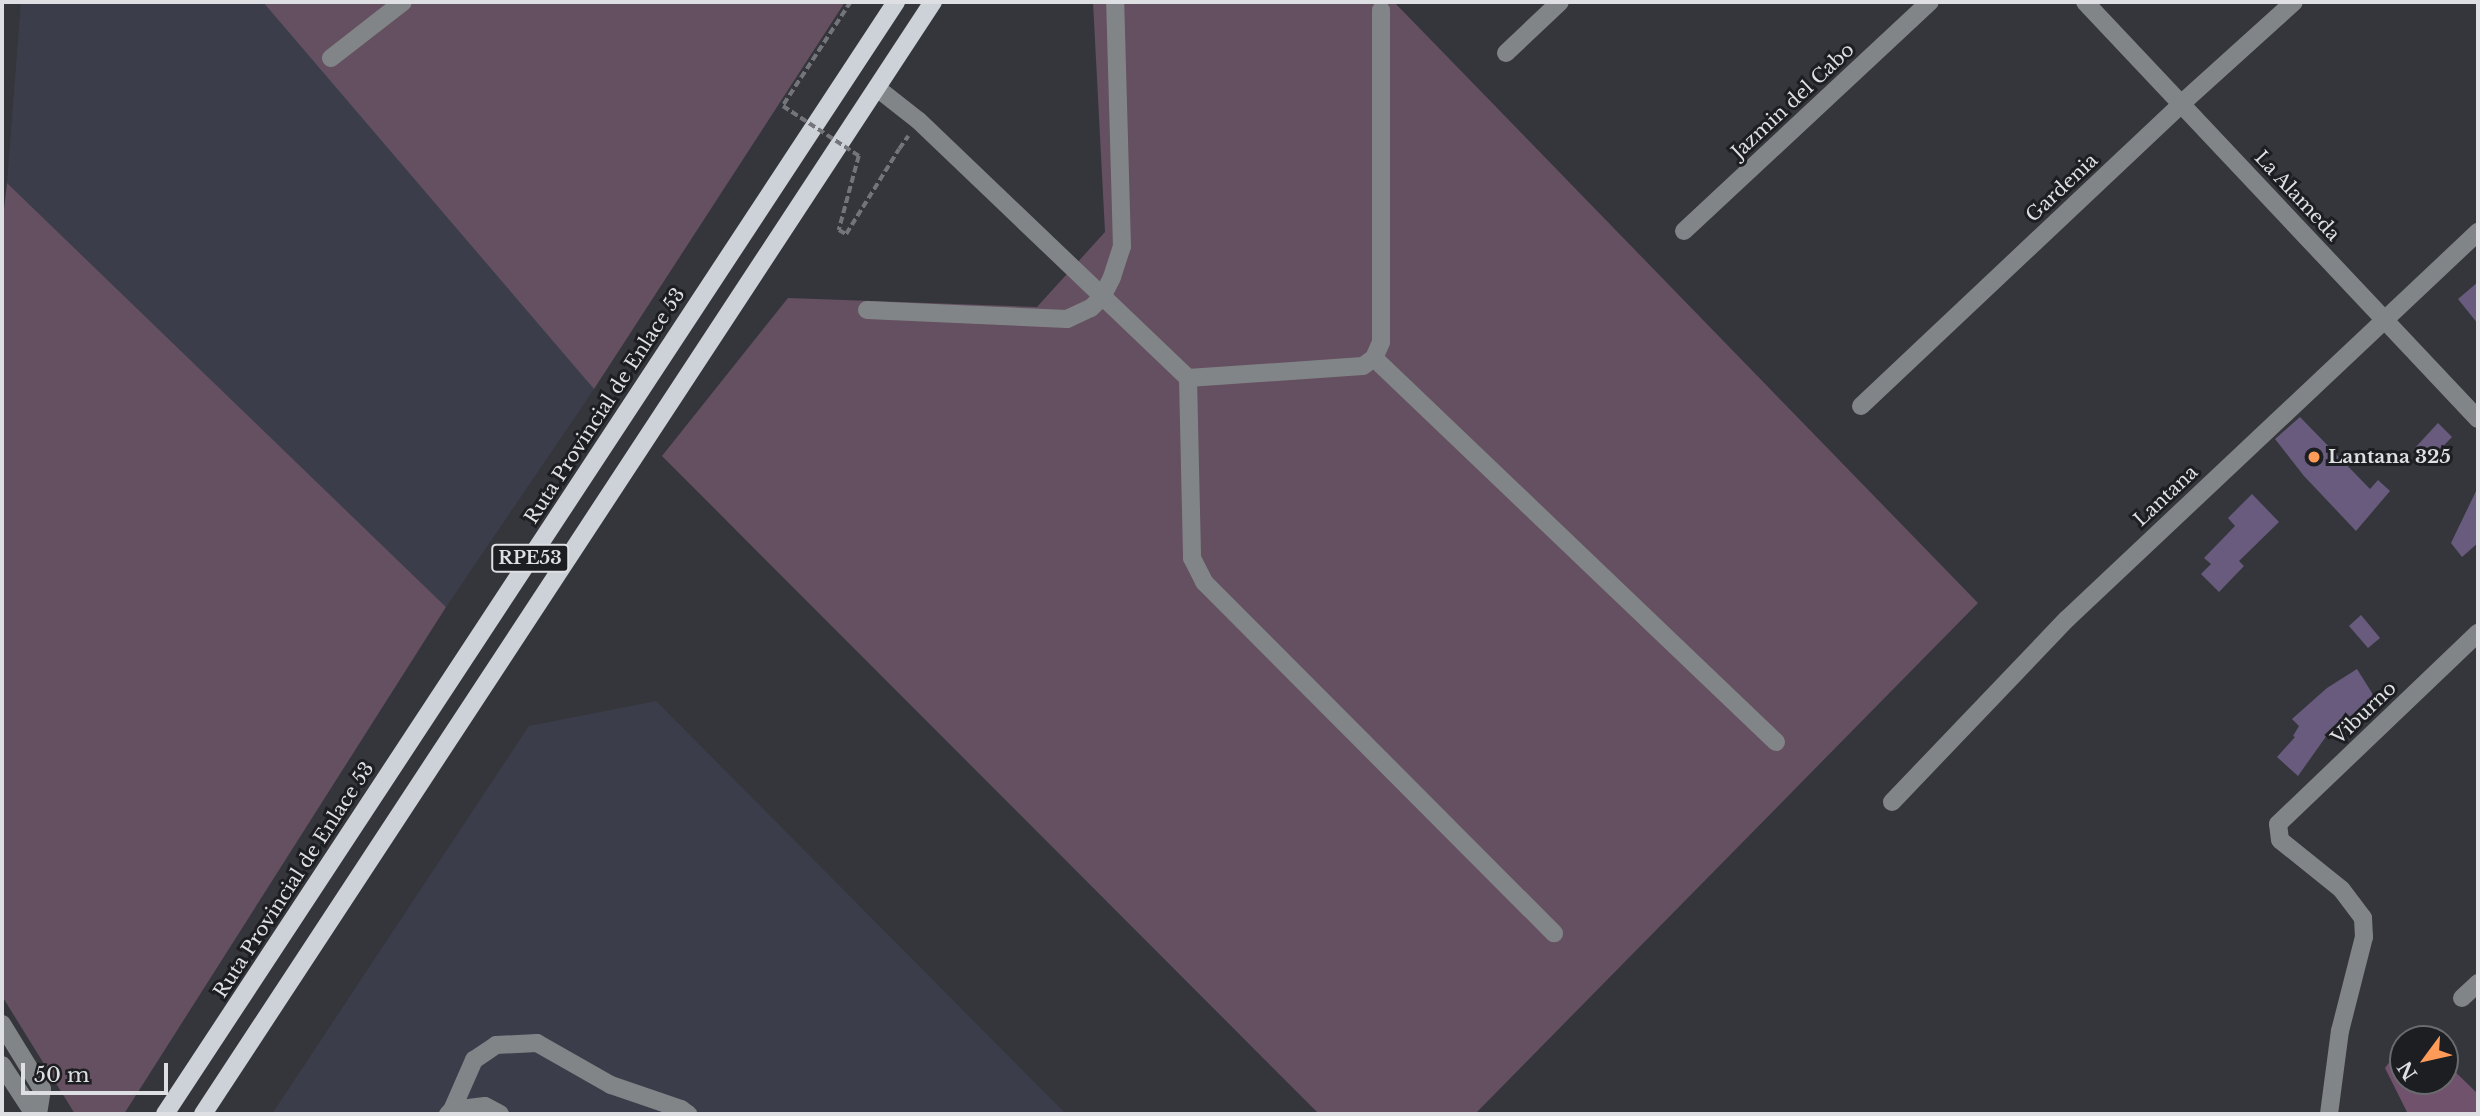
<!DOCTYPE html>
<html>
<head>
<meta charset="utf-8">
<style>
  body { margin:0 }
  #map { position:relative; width:2480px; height:1116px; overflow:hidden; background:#35363c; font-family:"Libre Baskerville",serif }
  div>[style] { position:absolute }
  .built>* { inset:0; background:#3b3e4a }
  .green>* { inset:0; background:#645061 }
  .forest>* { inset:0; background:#71526d }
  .building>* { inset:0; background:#695b7e }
  .path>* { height:3.5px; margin-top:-1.75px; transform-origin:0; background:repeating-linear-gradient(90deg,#74757b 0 7px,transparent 0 10.5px) }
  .minor>* { height:18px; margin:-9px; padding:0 9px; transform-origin:9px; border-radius:9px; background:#828587 }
  .major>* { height:18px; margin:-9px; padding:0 9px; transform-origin:9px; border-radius:9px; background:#cdd2d8 }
  .path-bridge>* { height:3.5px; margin-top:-1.75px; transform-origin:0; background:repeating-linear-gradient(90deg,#74757b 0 7px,transparent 0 10.5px) }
  .dots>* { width:19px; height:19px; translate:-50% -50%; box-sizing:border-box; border:4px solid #1d1e21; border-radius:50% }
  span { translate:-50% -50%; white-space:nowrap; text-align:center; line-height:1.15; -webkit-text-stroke:6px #1d1e21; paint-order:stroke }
  .shield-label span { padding:2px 5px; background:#1d1e21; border:2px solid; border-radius:5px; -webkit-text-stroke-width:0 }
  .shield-label { font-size:18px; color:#dedfe3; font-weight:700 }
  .street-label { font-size:19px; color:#dedfe3 }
  .poi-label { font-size:19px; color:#dedfe3; font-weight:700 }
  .left { translate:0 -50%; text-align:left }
  .frame { position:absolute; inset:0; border:4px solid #dedfe3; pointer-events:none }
  .north { position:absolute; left:2389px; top:1025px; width:70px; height:70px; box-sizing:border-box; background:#1d1e21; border:2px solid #6a6b6f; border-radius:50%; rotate:237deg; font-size:19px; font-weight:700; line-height:28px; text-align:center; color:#dedfe3 }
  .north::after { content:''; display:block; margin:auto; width:24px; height:32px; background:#fe9b58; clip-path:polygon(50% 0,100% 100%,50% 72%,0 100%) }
  .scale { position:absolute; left:21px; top:1063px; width:147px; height:32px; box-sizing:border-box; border:4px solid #dedfe3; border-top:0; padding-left:9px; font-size:21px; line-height:24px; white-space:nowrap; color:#dedfe3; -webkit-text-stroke:5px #1d1e21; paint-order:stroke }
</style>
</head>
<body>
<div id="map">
  <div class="built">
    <i style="clip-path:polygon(21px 2px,272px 2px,594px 389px,446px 607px,7px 183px)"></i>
    <i style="clip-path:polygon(656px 701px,1066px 1114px,272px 1114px,529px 726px)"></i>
  </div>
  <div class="green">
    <i style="clip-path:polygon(263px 2px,845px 2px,594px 389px)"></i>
    <i style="clip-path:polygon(1093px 2px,1394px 2px,1978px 603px,1475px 1114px,1319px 1114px,662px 456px,788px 298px,1037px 307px,1105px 232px)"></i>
    <i style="clip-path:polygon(7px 183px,446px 607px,124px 1114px,75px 1114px,2px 996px,2px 227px)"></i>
  </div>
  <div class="forest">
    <i style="clip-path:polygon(2403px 1044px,2403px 1081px,2445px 1081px,2445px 1062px,2478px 1094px,2478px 1114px,2408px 1114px,2385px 1068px)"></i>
  </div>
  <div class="building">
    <i style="clip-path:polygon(2478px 282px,2478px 324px,2458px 299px)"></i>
    <i style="clip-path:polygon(2300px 417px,2370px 489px,2378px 480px,2390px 491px,2356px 531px,2304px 476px,2275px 439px)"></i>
    <i style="clip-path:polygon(2438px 423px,2452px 437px,2427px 463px,2413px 450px)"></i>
    <i style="clip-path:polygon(2478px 487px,2478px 543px,2462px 557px,2451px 543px)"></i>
    <i style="clip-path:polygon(2252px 494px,2279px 522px,2239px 561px,2244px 566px,2219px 592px,2201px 574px,2211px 564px,2204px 558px,2235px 526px,2228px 518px)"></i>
    <i style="clip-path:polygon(2361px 615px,2380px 638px,2368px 648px,2349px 626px)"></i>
    <i style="clip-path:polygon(2357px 669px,2377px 701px,2332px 728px,2298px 776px,2277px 757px,2295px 737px,2293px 736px,2299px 726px,2292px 719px,2327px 688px)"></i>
  </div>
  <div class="path">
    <i style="left:899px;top:149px;width:16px;rotate:-55deg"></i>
  </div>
  <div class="minor">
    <i style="left:2085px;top:2px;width:573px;rotate:46.7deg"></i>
    <i style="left:1506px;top:53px;width:74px;rotate:-43.4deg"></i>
    <i style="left:331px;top:58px;width:91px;rotate:-37.9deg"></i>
    <i style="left:877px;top:88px;width:53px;rotate:38.2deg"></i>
    <i style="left:919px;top:121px;width:372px;rotate:43.7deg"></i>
    <i style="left:1188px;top:378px;width:180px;rotate:88.7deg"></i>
    <i style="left:1192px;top:558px;width:27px;rotate:63deg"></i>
    <i style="left:1204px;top:582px;width:496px;rotate:45.1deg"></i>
    <i style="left:1684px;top:231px;width:336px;rotate:-43deg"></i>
    <i style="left:867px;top:310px;width:200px;rotate:2.6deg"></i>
    <i style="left:1067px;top:319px;width:26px;rotate:-25deg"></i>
    <i style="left:1091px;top:308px;width:16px;rotate:-45deg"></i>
    <i style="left:1102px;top:297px;width:22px;rotate:-63deg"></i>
    <i style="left:1112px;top:277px;width:32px;rotate:-72deg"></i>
    <i style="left:1122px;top:247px;width:245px;rotate:-91.6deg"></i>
    <i style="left:1374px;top:358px;width:556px;rotate:43.69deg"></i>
    <i style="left:1188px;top:378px;width:175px;rotate:-3.9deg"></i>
    <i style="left:1363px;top:366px;width:14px;rotate:-36deg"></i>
    <i style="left:1374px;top:358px;width:17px;rotate:-66deg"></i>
    <i style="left:1381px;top:342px;width:332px;rotate:-90deg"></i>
    <i style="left:1861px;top:406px;width:440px;rotate:-43.3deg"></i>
    <i style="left:2181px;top:104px;width:152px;rotate:-42.1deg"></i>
    <i style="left:1892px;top:802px;width:253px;rotate:-46.3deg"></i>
    <i style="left:2067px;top:619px;width:565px;rotate:-43.28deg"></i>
    <i style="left:2462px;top:998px;width:22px;rotate:-43deg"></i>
    <i style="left:2px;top:1024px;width:76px;rotate:58.4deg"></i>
    <i style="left:42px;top:1089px;width:25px;rotate:99deg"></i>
    <i style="left:2px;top:1065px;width:59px;rotate:56.9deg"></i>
    <i style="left:452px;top:1110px;width:55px;rotate:-66.3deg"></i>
    <i style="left:474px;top:1060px;width:27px;rotate:-34deg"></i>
    <i style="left:496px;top:1045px;width:41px;rotate:-2.8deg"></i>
    <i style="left:537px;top:1043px;width:85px;rotate:29.6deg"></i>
    <i style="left:611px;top:1085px;width:74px;rotate:18.9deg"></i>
    <i style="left:681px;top:1109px;width:9px;rotate:36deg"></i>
    <i style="left:448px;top:1114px;width:6px;rotate:-45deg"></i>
    <i style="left:452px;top:1110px;width:33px;rotate:-7deg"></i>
    <i style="left:485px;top:1106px;width:17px;rotate:28deg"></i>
    <i style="left:2329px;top:1114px;width:84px;rotate:-82.5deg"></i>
    <i style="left:2340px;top:1031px;width:97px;rotate:-75.7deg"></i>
    <i style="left:2364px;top:937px;width:19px;rotate:-93deg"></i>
    <i style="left:2363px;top:918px;width:36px;rotate:-127deg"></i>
    <i style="left:2341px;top:889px;width:78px;rotate:-141.2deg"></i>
    <i style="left:2280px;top:840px;width:16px;rotate:-97deg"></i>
    <i style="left:2278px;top:824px;width:277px;rotate:-43.7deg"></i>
  </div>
  <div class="major">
    <i style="left:165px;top:1114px;width:1331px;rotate:-56.68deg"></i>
    <i style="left:203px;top:1114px;width:1330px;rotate:-56.72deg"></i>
  </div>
  <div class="path-bridge">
    <i style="left:851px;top:2px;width:124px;rotate:123.2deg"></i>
    <i style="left:783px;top:106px;width:91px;rotate:33.3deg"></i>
    <i style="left:859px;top:156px;width:77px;rotate:105.1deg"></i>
    <i style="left:839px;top:230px;width:8px;rotate:30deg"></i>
    <i style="left:846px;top:234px;width:100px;rotate:-58.1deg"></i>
  </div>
  <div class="dots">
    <i style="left:2314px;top:457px;background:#fe9b58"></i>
  </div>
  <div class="shield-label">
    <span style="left:530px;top:558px">RPE53</span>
  </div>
  <div class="street-label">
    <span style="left:1793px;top:101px;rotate:-43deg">Jazmin del Cabo</span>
    <span style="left:2062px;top:188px;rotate:-43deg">Gardenia</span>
    <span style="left:2297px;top:196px;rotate:47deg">La Alameda</span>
    <span style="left:605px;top:406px;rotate:-57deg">Ruta Provincial de Enlace 53</span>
    <span style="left:2166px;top:496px;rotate:-43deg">Lantana</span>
    <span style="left:2364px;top:713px;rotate:-44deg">Viburno</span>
    <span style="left:294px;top:880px;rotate:-57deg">Ruta Provincial de Enlace 53</span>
  </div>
  <div class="poi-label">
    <span class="left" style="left:2328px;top:457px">Lantana 325</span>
  </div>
  <div class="frame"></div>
  <div class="north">N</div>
  <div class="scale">50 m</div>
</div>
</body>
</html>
